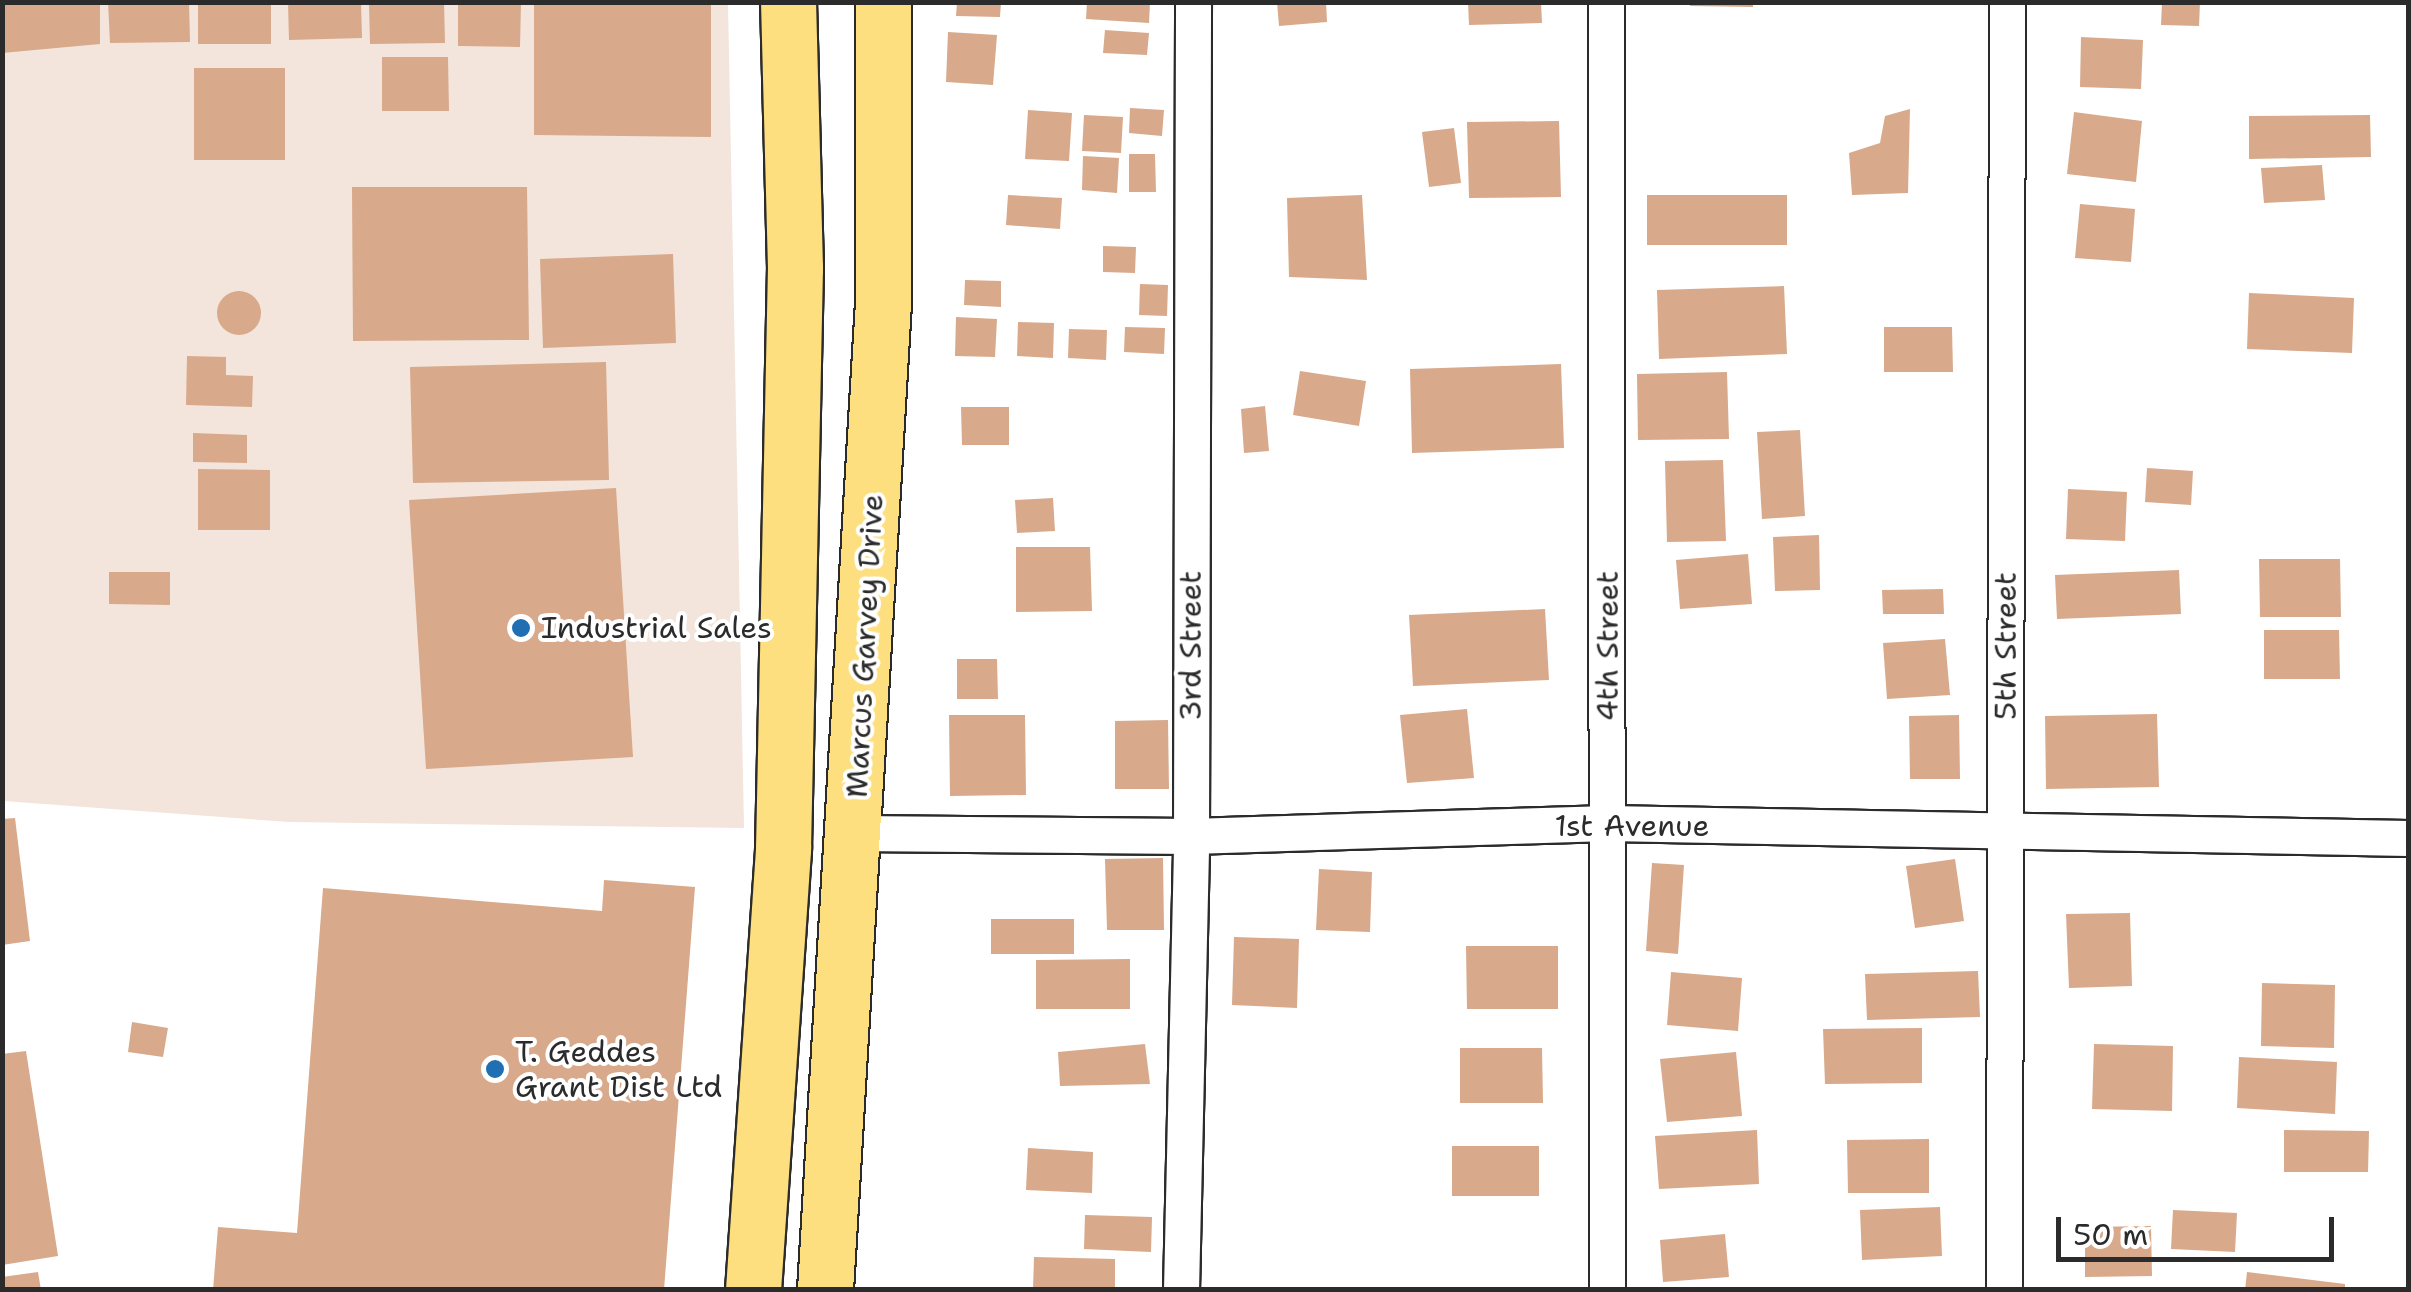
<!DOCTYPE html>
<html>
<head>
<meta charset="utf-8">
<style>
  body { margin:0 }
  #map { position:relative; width:2411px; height:1292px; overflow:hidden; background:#fff; font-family:"Shantell Sans",sans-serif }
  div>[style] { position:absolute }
  .built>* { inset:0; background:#f3e5dc }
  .building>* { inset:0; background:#d8a98a }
  .round { border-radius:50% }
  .roads { filter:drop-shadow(2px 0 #2b2b2b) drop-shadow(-2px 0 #2b2b2b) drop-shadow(0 2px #2b2b2b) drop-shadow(0 -2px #2b2b2b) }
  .street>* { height:35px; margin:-17.5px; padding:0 17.5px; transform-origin:17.5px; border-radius:17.5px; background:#fff }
  .highway>* { height:55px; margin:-27.5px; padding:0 27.5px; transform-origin:27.5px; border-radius:27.5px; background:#fddf80 }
  .dots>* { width:28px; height:28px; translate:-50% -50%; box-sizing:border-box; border:5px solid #fff; border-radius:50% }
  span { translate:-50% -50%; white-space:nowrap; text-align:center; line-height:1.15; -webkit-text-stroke:8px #fff; paint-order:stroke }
  .poi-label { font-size:30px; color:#2b2b2b }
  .left { translate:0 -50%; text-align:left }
  .street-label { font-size:30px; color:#2b2b2b }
  .frame { position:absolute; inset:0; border:5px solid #2b2b2b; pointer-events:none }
  .scale { position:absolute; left:2056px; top:1217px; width:278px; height:45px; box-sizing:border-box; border:5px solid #2b2b2b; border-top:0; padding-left:12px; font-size:30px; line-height:35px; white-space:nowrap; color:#2b2b2b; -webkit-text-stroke:8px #fff; paint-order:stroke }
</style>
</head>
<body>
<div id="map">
  <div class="built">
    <i style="clip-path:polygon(2px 3px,728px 3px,744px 828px,289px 822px,3px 801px)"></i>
  </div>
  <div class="building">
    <i style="clip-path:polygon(2px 2px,100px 2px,100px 44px,2px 53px)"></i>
    <i style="clip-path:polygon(108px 2px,189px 2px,190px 42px,110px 43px)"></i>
    <i style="clip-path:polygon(198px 2px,271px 2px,271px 44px,198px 44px)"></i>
    <i style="clip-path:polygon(288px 2px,361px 2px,362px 38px,289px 40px)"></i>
    <i style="clip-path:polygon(369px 2px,444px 2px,445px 43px,370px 44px)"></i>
    <i style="clip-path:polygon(458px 2px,521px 2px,520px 47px,458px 46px)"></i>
    <i style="clip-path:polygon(534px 2px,711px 2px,711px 137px,534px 135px)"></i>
    <i style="clip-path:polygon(957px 2px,1001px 2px,1000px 17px,956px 16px)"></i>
    <i style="clip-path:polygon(1087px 2px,1150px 2px,1149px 23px,1086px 19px)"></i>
    <i style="clip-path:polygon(1277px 2px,1326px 2px,1327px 22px,1279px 26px)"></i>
    <i style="clip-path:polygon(1468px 2px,1541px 2px,1542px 23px,1469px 25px)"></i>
    <i style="clip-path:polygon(1690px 2px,1753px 2px,1753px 7px,1690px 6px)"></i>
    <i style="clip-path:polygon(2162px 2px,2200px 2px,2199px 26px,2161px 25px)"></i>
    <i style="clip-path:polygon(1105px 30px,1149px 33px,1147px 55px,1103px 53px)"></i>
    <i style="clip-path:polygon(948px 32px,997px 35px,993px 85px,946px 82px)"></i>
    <i style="clip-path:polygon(2081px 37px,2143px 40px,2141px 89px,2080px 87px)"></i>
    <i style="clip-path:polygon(382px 57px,448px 57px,449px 111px,382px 111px)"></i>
    <i style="clip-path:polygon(194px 68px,285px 68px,285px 160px,194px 160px)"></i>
    <i style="clip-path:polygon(1130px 108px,1164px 110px,1162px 136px,1129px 133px)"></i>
    <i style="clip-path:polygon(1910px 109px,1908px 193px,1852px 195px,1849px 153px,1880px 143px,1885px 116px)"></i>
    <i style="clip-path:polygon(1028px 110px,1072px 113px,1069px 161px,1025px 159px)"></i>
    <i style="clip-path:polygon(2074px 112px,2142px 121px,2136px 182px,2067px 174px)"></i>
    <i style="clip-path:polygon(1084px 115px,1123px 117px,1121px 153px,1082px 151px)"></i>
    <i style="clip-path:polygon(2370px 115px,2371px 157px,2249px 159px,2249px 116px)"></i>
    <i style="clip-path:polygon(1559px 121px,1561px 197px,1469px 198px,1467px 122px)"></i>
    <i style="clip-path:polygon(1454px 128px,1461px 183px,1429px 187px,1422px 132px)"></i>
    <i style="clip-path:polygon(1129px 154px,1155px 154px,1156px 192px,1129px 192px)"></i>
    <i style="clip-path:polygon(1083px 156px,1119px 158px,1117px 193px,1082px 190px)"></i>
    <i style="clip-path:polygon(2322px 165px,2325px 200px,2264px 203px,2261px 168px)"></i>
    <i style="clip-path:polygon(352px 187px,527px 187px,529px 340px,353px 341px)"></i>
    <i style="clip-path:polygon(1008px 195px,1062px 198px,1060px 229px,1006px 225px)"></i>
    <i style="clip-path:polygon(1362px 195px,1367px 280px,1289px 277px,1287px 198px)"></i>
    <i style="clip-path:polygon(1647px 195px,1787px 195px,1787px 245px,1647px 245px)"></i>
    <i style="clip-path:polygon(2080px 204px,2135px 209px,2131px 262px,2075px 258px)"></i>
    <i style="clip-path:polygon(1103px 246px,1136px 247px,1135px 273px,1103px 272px)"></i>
    <i style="clip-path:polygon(673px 254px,676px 343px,543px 348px,540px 259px)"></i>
    <i style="clip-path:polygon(965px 280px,1001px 281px,1001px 307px,964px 305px)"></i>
    <i style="clip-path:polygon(1140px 284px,1168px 285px,1167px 316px,1139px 315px)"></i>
    <i style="clip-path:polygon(1784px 286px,1787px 354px,1659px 359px,1657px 290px)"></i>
    <i class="round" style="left:217px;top:291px;width:44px;height:44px"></i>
    <i style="clip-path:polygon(2249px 293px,2354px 298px,2352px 353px,2247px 349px)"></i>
    <i style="clip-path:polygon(956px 317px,997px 319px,995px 357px,955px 356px)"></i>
    <i style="clip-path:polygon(1018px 322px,1054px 323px,1053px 358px,1017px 356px)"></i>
    <i style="clip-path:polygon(1125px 327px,1165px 328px,1164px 354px,1124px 352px)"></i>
    <i style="clip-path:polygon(1884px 327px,1952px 327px,1953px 372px,1884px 372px)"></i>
    <i style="clip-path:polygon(1069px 329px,1107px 330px,1106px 360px,1068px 358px)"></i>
    <i style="clip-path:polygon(187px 356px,226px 357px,226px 375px,253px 376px,252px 407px,186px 405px)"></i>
    <i style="clip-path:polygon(606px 362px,609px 480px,413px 483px,410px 367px)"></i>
    <i style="clip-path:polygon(1561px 364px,1564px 448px,1412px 453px,1410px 369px)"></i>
    <i style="clip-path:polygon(1300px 371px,1366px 381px,1359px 426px,1293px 415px)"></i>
    <i style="clip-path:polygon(1727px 372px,1729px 439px,1638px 440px,1637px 374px)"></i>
    <i style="clip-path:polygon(1265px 406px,1269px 451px,1244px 453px,1241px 409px)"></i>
    <i style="clip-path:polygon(961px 407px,1009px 407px,1009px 445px,962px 445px)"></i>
    <i style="clip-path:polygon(1800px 430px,1805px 516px,1762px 519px,1757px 432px)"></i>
    <i style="clip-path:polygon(193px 433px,247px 435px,247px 463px,193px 462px)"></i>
    <i style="clip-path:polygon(1723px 460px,1726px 541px,1667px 542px,1665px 461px)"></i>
    <i style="clip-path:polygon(2147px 468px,2193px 471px,2191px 505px,2145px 502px)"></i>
    <i style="clip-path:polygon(198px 469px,270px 470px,270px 530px,198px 530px)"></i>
    <i style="clip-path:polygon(616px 488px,633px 757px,426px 769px,409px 500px)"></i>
    <i style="clip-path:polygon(2068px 489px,2127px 492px,2125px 541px,2066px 539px)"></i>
    <i style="clip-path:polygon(1053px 498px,1055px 531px,1017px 533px,1015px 500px)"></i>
    <i style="clip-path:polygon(1819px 535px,1820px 590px,1775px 591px,1773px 537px)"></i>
    <i style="clip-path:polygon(1016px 547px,1090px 547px,1092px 611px,1016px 612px)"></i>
    <i style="clip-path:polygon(1748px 554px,1752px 604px,1680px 609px,1676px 560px)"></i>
    <i style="clip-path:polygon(2259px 559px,2340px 559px,2341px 617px,2260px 617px)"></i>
    <i style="clip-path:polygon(2179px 570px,2181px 614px,2057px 619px,2055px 575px)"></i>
    <i style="clip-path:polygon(109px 572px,170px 572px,170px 605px,109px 604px)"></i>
    <i style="clip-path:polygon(1943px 589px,1944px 614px,1883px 614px,1882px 590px)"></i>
    <i style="clip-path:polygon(1545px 609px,1549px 680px,1413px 686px,1409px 615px)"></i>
    <i style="clip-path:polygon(2264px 630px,2339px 630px,2340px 679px,2264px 679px)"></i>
    <i style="clip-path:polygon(1945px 639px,1950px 695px,1887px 699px,1883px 643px)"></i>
    <i style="clip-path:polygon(957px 659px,997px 659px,998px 699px,957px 699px)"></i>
    <i style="clip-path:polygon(1467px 709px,1474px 778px,1407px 783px,1400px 715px)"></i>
    <i style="clip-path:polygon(2157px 714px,2159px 787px,2046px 789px,2045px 716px)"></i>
    <i style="clip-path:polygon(949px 715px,1025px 715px,1026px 795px,950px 796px)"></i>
    <i style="clip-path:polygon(1959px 715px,1960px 779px,1910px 779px,1909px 716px)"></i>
    <i style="clip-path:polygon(1168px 720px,1169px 789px,1115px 789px,1115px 721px)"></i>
    <i style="clip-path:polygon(15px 818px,30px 941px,2px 945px,2px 819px)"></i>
    <i style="clip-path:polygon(1163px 858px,1164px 930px,1107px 930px,1105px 859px)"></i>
    <i style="clip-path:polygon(1955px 859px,1964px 921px,1915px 928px,1906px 866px)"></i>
    <i style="clip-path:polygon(1652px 863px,1684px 865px,1678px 954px,1646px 951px)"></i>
    <i style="clip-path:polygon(1319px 869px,1372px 872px,1370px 932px,1316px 930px)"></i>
    <i style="clip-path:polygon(604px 880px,695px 887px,664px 1290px,213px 1290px,218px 1227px,297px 1233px,323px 888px,602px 911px)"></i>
    <i style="clip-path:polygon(2130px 913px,2132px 986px,2069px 988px,2066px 914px)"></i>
    <i style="clip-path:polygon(991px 919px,1074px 919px,1074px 954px,991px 954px)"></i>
    <i style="clip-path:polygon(1234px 937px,1299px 939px,1297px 1008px,1232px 1005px)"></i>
    <i style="clip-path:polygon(1466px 946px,1558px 946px,1558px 1009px,1467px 1009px)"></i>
    <i style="clip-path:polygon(1130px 959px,1130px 1009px,1036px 1009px,1036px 960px)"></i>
    <i style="clip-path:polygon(1978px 971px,1980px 1017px,1867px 1020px,1865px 974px)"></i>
    <i style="clip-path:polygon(1671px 972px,1742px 978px,1738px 1031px,1667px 1025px)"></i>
    <i style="clip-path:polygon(2262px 983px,2335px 985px,2334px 1048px,2261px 1046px)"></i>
    <i style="clip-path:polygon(132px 1022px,168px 1028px,163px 1057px,128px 1052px)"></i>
    <i style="clip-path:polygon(1922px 1028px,1922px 1083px,1825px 1084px,1823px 1029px)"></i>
    <i style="clip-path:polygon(1145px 1044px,1150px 1084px,1060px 1086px,1058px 1052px)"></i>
    <i style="clip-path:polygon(2094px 1044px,2173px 1046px,2172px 1111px,2092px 1109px)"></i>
    <i style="clip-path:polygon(1460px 1048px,1542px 1048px,1543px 1103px,1460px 1103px)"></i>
    <i style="clip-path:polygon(26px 1051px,58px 1256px,2px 1265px,2px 1054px)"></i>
    <i style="clip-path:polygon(1736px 1052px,1742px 1116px,1667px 1122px,1660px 1059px)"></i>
    <i style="clip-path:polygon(2239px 1057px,2337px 1062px,2335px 1114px,2237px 1108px)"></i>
    <i style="clip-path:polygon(1757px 1130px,1759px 1184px,1659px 1189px,1655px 1136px)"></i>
    <i style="clip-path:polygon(2284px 1130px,2369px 1131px,2368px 1172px,2284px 1172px)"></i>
    <i style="clip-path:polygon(1929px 1139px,1929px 1193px,1848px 1193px,1847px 1140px)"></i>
    <i style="clip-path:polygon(1452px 1146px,1539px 1146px,1539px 1196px,1452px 1196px)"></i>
    <i style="clip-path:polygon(1028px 1148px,1093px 1152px,1092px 1193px,1026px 1190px)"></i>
    <i style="clip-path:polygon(1940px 1207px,1942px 1256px,1862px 1260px,1860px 1210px)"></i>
    <i style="clip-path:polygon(2173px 1210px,2237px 1213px,2235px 1252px,2171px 1249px)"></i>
    <i style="clip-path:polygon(1085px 1215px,1152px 1217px,1151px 1252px,1084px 1249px)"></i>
    <i style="clip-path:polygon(2151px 1226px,2152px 1276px,2085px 1277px,2085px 1227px)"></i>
    <i style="clip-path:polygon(1725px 1234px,1729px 1277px,1663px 1282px,1660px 1240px)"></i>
    <i style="clip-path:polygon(1034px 1257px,1115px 1259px,1115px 1290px,1033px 1290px)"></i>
    <i style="clip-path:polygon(38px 1272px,41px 1290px,2px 1290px,2px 1277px)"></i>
    <i style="clip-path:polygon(2247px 1272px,2345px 1284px,2345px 1290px,2245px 1290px)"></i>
  </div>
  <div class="roads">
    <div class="street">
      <i style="left:1606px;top:2px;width:1288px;rotate:89.96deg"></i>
      <i style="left:855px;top:833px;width:336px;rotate:0.5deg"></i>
      <i style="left:1191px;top:836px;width:417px;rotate:-1.8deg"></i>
      <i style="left:1608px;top:823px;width:800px;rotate:1.07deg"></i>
      <i style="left:1181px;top:1290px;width:454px;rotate:-88.7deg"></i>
      <i style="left:1191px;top:836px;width:834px;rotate:-89.86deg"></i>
      <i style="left:2004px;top:1290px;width:1288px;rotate:-89.87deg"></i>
    </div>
    <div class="highway">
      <i style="left:753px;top:1290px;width:442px;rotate:-86.1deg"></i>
      <i style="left:783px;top:849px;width:581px;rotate:-88.82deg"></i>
      <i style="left:795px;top:268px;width:266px;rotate:-91.5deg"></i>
      <i style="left:825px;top:1290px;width:990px;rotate:-86.64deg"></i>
      <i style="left:883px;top:302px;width:300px;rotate:-90deg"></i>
    </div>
  </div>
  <div class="dots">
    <i style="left:521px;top:628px;background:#1f6fb2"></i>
    <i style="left:495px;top:1069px;background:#1f6fb2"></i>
  </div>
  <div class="poi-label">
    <span class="left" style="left:541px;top:628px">Industrial Sales</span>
    <span class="left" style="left:515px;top:1069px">T. Geddes<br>Grant Dist Ltd</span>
  </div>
  <div class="street-label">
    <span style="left:865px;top:646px;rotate:-87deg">Marcus Garvey Drive</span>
    <span style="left:1191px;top:646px;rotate:-90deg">3rd Street</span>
    <span style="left:1608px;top:646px;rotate:-90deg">4th Street</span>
    <span style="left:2006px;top:646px;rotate:-90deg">5th Street</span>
    <span style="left:1632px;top:826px">1st Avenue</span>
  </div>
  <div class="frame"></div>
  <div class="scale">50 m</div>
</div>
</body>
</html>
